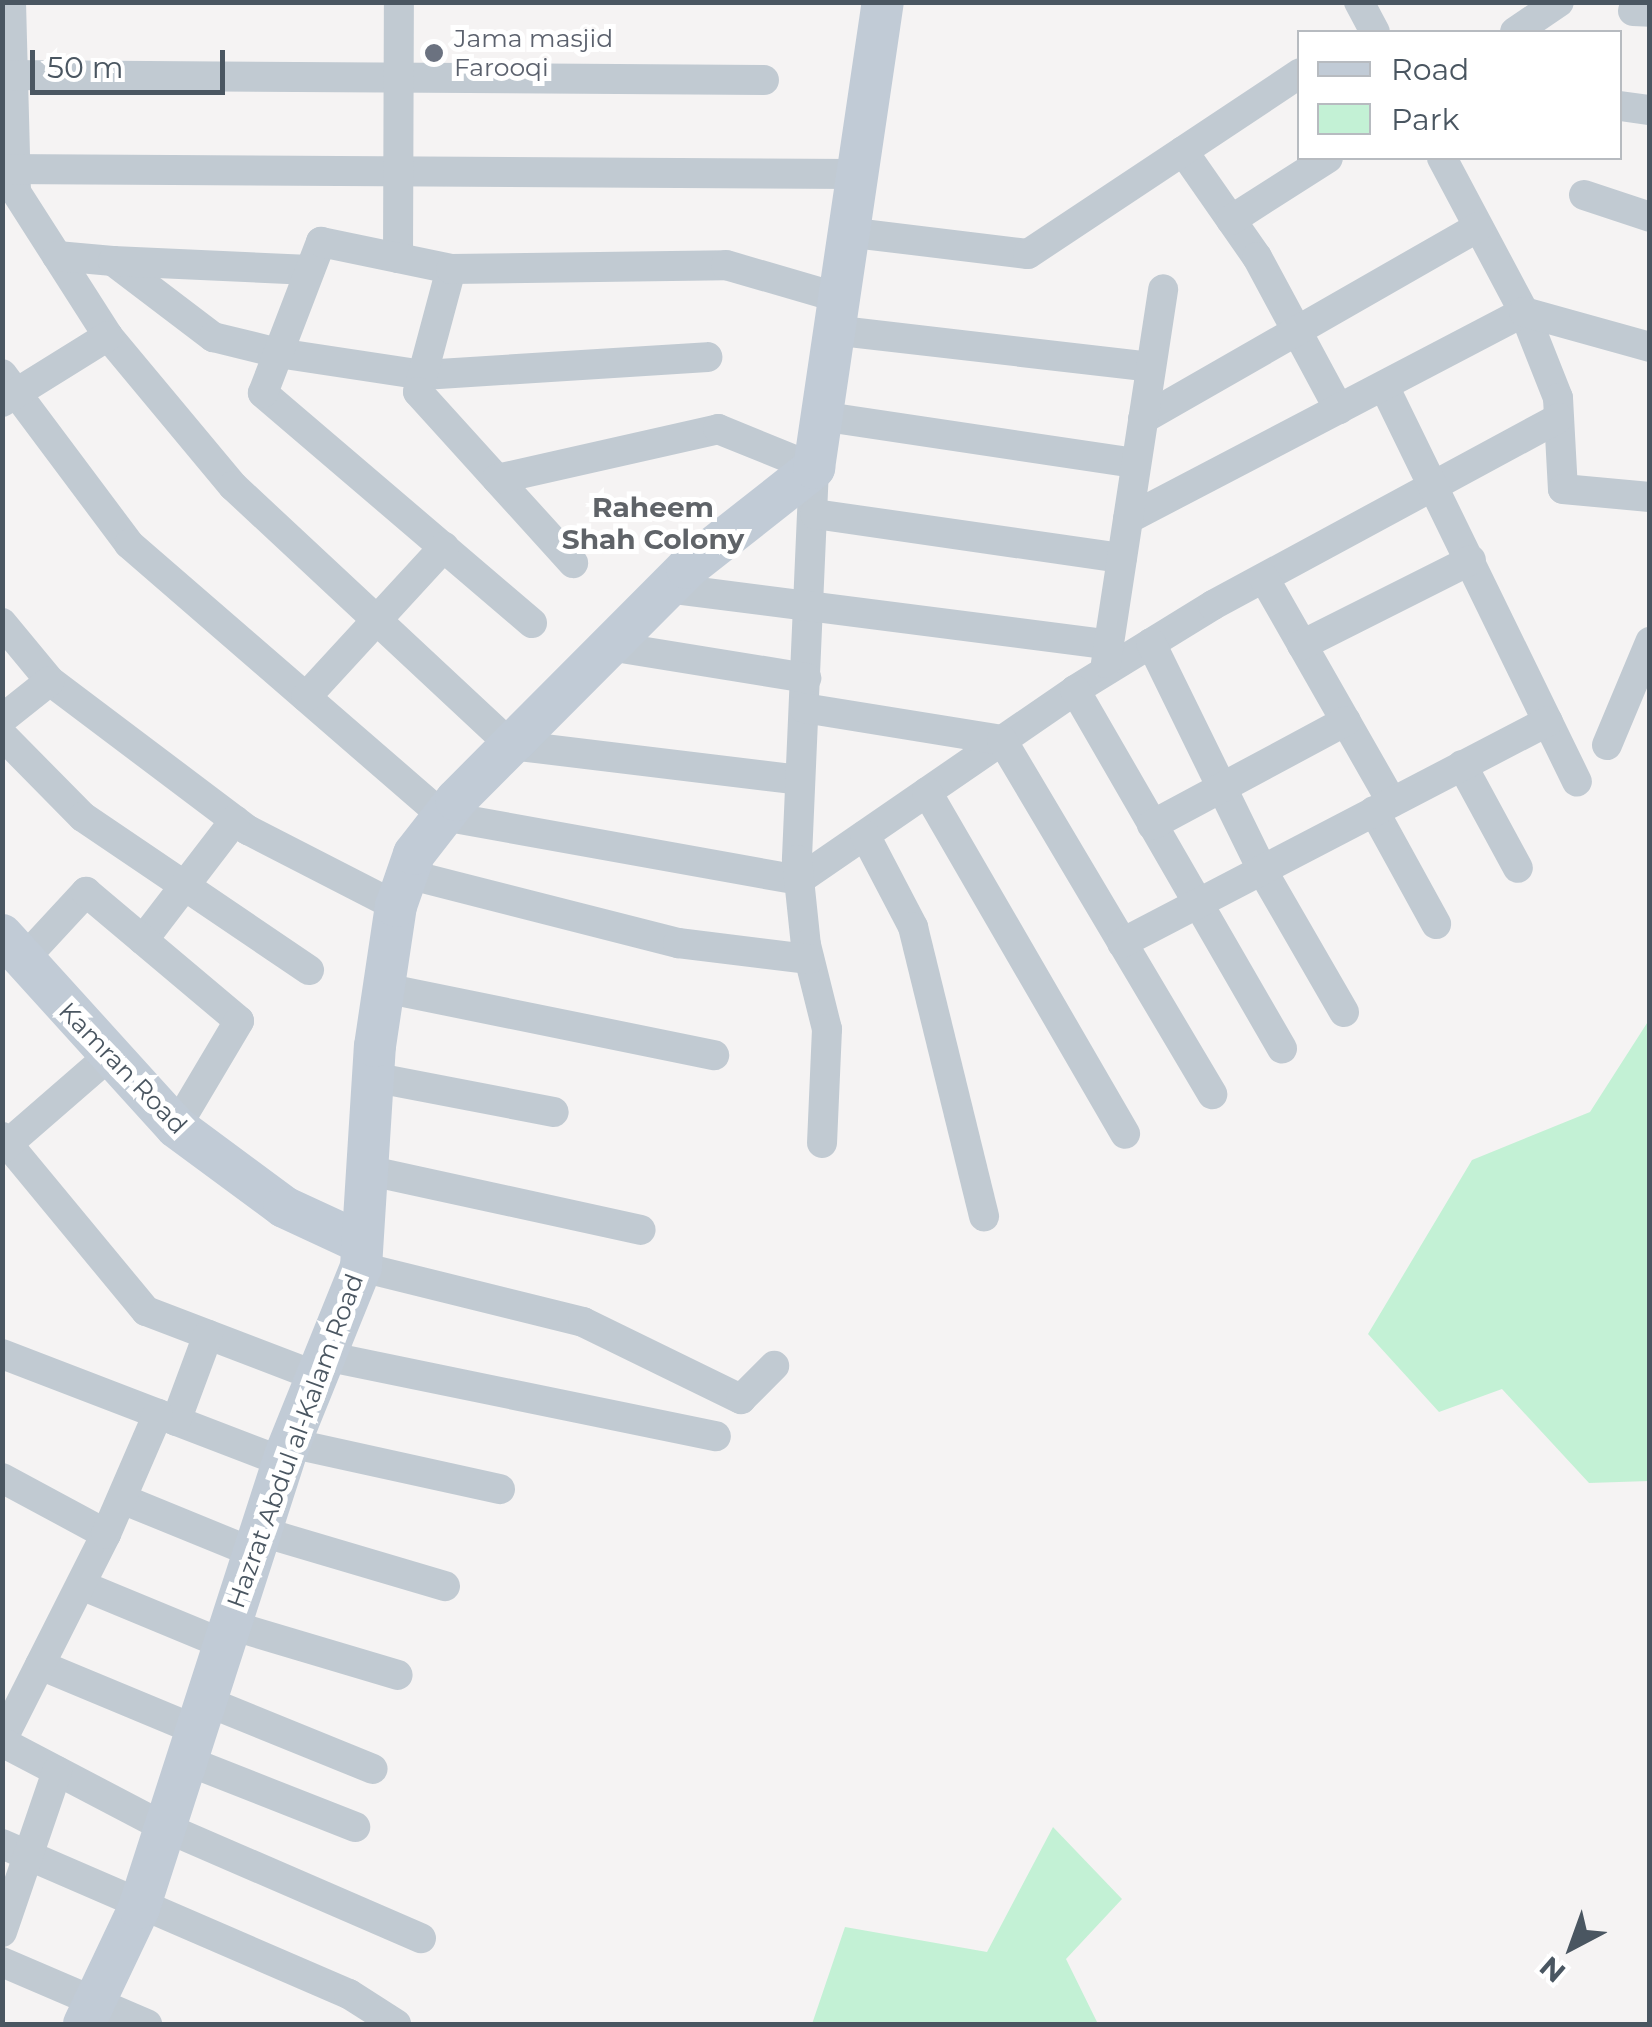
<!DOCTYPE html>
<html>
<head>
<meta charset="utf-8">
<style>
  body { margin:0 }
  #map { position:relative; width:1652px; height:2027px; overflow:hidden; background:#f5f3f3; font-family:Montserrat,sans-serif }
  div>[style] { position:absolute }
  .green>* { inset:0; background:#c3f1d5 }
  .street>* { height:30px; margin:-15px; padding:0 15px; transform-origin:15px; border-radius:15px; background:#c1cad2 }
  .secondary>* { height:42px; margin:-21px; padding:0 21px; transform-origin:21px; border-radius:21px; background:#c1cbd6 }
  .dots>* { width:28px; height:28px; translate:-50% -50%; box-sizing:border-box; border:5px solid #fff; border-radius:50% }
  span { translate:-50% -50%; white-space:nowrap; text-align:center; line-height:1.15; -webkit-text-stroke:10px #fff; paint-order:stroke }
  .worship-label { font-size:25px; color:#5b616d }
  .left { translate:0 -50%; text-align:left }
  .street-label { font-size:25px; color:#4a5661 }
  .neighbourhood-label { font-size:28px; color:#5f6368; font-weight:700 }
  .frame { position:absolute; inset:0; border:5px solid #4a5661; pointer-events:none }
  .legend { position:absolute; left:1297px; top:30px; width:325px; height:130px; box-sizing:border-box; background:#fff; border:2px solid #b7bbc0; margin:0; padding:12px 18px; list-style:none; font-size:30px; color:#4a5661 }
  .legend li { display:flex; align-items:center; gap:20px; height:50px }
  .legend b { width:50px; border:2px solid #b7bbc0 }
  .north { position:absolute; left:1522px; top:1897px; width:100px; height:100px; -webkit-text-stroke:8px #fff; paint-order:stroke; rotate:221deg; font-size:28px; font-weight:700; line-height:40px; text-align:center; color:#4a5661 }
  .north::after { content:''; display:block; margin:auto; width:35px; height:45px; background:#4a5661; clip-path:polygon(50% 0,100% 100%,50% 72%,0 100%) }
  .scale { position:absolute; left:30px; top:50px; width:195px; height:45px; box-sizing:border-box; border:5px solid #4a5661; border-top:0; padding-left:12px; font-size:30px; line-height:35px; white-space:nowrap; color:#4a5661; -webkit-text-stroke:8px #fff; paint-order:stroke }
</style>
</head>
<body>
<div id="map">
  <div class="green">
    <i style="clip-path:polygon(1649px 1020px,1649px 1481px,1589px 1483px,1502px 1389px,1439px 1412px,1368px 1334px,1472px 1160px,1590px 1112px)"></i>
    <i style="clip-path:polygon(1053px 1827px,1122px 1899px,1066px 1959px,1098px 2024px,812px 2024px,845px 1927px,987px 1952px)"></i>
  </div>
  <div class="street">
    <i style="left:11px;top:2px;width:190px;rotate:88.5deg"></i>
    <i style="left:16px;top:192px;width:171px;rotate:57.4deg"></i>
    <i style="left:108px;top:336px;width:195px;rotate:50.2deg"></i>
    <i style="left:233px;top:486px;width:380px;rotate:43deg"></i>
    <i style="left:511px;top:745px;width:291px;rotate:6.9deg"></i>
    <i style="left:1359px;top:2px;width:34px;rotate:62deg"></i>
    <i style="left:1633px;top:11px;width:17px;rotate:3deg"></i>
    <i style="left:1515px;top:32px;width:53px;rotate:-34.3deg"></i>
    <i style="left:2px;top:75px;width:762px;rotate:0.38deg"></i>
    <i style="left:1620px;top:106px;width:30px;rotate:8deg"></i>
    <i style="left:1183px;top:151px;width:129px;rotate:55.1deg"></i>
    <i style="left:1257px;top:257px;width:173px;rotate:61.7deg"></i>
    <i style="left:1442px;top:158px;width:174px;rotate:62deg"></i>
    <i style="left:1524px;top:312px;width:92px;rotate:68.4deg"></i>
    <i style="left:1558px;top:398px;width:91px;rotate:86.9deg"></i>
    <i style="left:1563px;top:489px;width:87px;rotate:5.3deg"></i>
    <i style="left:2px;top:169px;width:853px;rotate:0.34deg"></i>
    <i style="left:1584px;top:195px;width:70px;rotate:18.4deg"></i>
    <i style="left:1231px;top:220px;width:115px;rotate:-32.6deg"></i>
    <i style="left:846px;top:232px;width:183px;rotate:6.9deg"></i>
    <i style="left:1028px;top:254px;width:327px;rotate:-33.6deg"></i>
    <i style="left:57px;top:256px;width:56px;rotate:5.1deg"></i>
    <i style="left:113px;top:261px;width:126px;rotate:37.2deg"></i>
    <i style="left:213px;top:337px;width:67px;rotate:13.8deg"></i>
    <i style="left:278px;top:353px;width:147px;rotate:8.6deg"></i>
    <i style="left:423px;top:375px;width:285px;rotate:-3.6deg"></i>
    <i style="left:398px;top:258px;width:256px;rotate:-89.8deg"></i>
    <i style="left:113px;top:261px;width:197px;rotate:2.6deg"></i>
    <i style="left:451px;top:269px;width:127px;rotate:105deg"></i>
    <i style="left:418px;top:392px;width:231px;rotate:47.8deg"></i>
    <i style="left:832px;top:330px;width:321px;rotate:6.6deg"></i>
    <i style="left:2px;top:374px;width:212px;rotate:53.2deg"></i>
    <i style="left:129px;top:544px;width:415px;rotate:40.9deg"></i>
    <i style="left:443px;top:816px;width:362px;rotate:10.2deg"></i>
    <i style="left:799px;top:880px;width:335px;rotate:-34.5deg"></i>
    <i style="left:1075px;top:690px;width:162px;rotate:-31.6deg"></i>
    <i style="left:1213px;top:605px;width:393px;rotate:-28.4deg"></i>
    <i style="left:1384px;top:386px;width:440px;rotate:64deg"></i>
    <i style="left:2px;top:402px;width:125px;rotate:-31.9deg"></i>
    <i style="left:820px;top:416px;width:319px;rotate:8.5deg"></i>
    <i style="left:1143px;top:419px;width:386px;rotate:-29.8deg"></i>
    <i style="left:497px;top:479px;width:227px;rotate:-12.7deg"></i>
    <i style="left:718px;top:429px;width:104px;rotate:22.1deg"></i>
    <i style="left:814px;top:468px;width:392px;rotate:92.5deg"></i>
    <i style="left:797px;top:860px;width:85px;rotate:84deg"></i>
    <i style="left:806px;top:945px;width:87px;rotate:76deg"></i>
    <i style="left:827px;top:1029px;width:114px;rotate:92.5deg"></i>
    <i style="left:815px;top:514px;width:310px;rotate:8.2deg"></i>
    <i style="left:1128px;top:519px;width:447px;rotate:-27.6deg"></i>
    <i style="left:1524px;top:312px;width:131px;rotate:15.5deg"></i>
    <i style="left:1264px;top:578px;width:258px;rotate:60.3deg"></i>
    <i style="left:667px;top:588px;width:446px;rotate:7.3deg"></i>
    <i style="left:2px;top:623px;width:75px;rotate:50.4deg"></i>
    <i style="left:50px;top:681px;width:248px;rotate:37deg"></i>
    <i style="left:248px;top:830px;width:166px;rotate:27.2deg"></i>
    <i style="left:532px;top:623px;width:354px;rotate:-139.5deg"></i>
    <i style="left:263px;top:393px;width:162px;rotate:-69deg"></i>
    <i style="left:321px;top:242px;width:133px;rotate:11.7deg"></i>
    <i style="left:451px;top:269px;width:275px;rotate:-0.8deg"></i>
    <i style="left:726px;top:265px;width:115px;rotate:16.2deg"></i>
    <i style="left:1151px;top:643px;width:253px;rotate:63.9deg"></i>
    <i style="left:1262px;top:870px;width:164px;rotate:60deg"></i>
    <i style="left:1302px;top:645px;width:189px;rotate:-26.7deg"></i>
    <i style="left:609px;top:646px;width:200px;rotate:9.2deg"></i>
    <i style="left:1106px;top:663px;width:378px;rotate:-81.3deg"></i>
    <i style="left:1075px;top:690px;width:414px;rotate:60deg"></i>
    <i style="left:306px;top:697px;width:204px;rotate:-47.4deg"></i>
    <i style="left:804px;top:708px;width:201px;rotate:9.2deg"></i>
    <i style="left:1002px;top:740px;width:412px;rotate:59.3deg"></i>
    <i style="left:2px;top:719px;width:61px;rotate:-38.4deg"></i>
    <i style="left:2px;top:735px;width:115px;rotate:45.4deg"></i>
    <i style="left:83px;top:817px;width:273px;rotate:34.1deg"></i>
    <i style="left:1607px;top:745px;width:112px;rotate:-67.3deg"></i>
    <i style="left:1462px;top:765px;width:117px;rotate:61.5deg"></i>
    <i style="left:927px;top:792px;width:395px;rotate:59.9deg"></i>
    <i style="left:1374px;top:811px;width:129px;rotate:61.2deg"></i>
    <i style="left:1152px;top:825px;width:220px;rotate:-28.2deg"></i>
    <i style="left:865px;top:835px;width:104px;rotate:62.4deg"></i>
    <i style="left:913px;top:927px;width:298px;rotate:76.2deg"></i>
    <i style="left:407px;top:874px;width:280px;rotate:14.3deg"></i>
    <i style="left:678px;top:943px;width:132px;rotate:7deg"></i>
    <i style="left:143px;top:940px;width:151px;rotate:-52.5deg"></i>
    <i style="left:1122px;top:943px;width:480px;rotate:-27.5deg"></i>
    <i style="left:23px;top:960px;width:93px;rotate:-47.2deg"></i>
    <i style="left:86px;top:892px;width:200px;rotate:40.1deg"></i>
    <i style="left:239px;top:1021px;width:123px;rotate:120.7deg"></i>
    <i style="left:384px;top:988px;width:337px;rotate:11.5deg"></i>
    <i style="left:372px;top:1077px;width:185px;rotate:10.9deg"></i>
    <i style="left:2px;top:1137px;width:226px;rotate:50.4deg"></i>
    <i style="left:146px;top:1311px;width:182px;rotate:20.9deg"></i>
    <i style="left:2px;top:1149px;width:140px;rotate:-41deg"></i>
    <i style="left:366px;top:1170px;width:281px;rotate:12.3deg"></i>
    <i style="left:361px;top:1267px;width:229px;rotate:13.9deg"></i>
    <i style="left:583px;top:1322px;width:176px;rotate:26deg"></i>
    <i style="left:741px;top:1399px;width:47px;rotate:-45deg"></i>
    <i style="left:2px;top:1354px;width:301px;rotate:21deg"></i>
    <i style="left:325px;top:1356px;width:399px;rotate:11.6deg"></i>
    <i style="left:176px;top:1421px;width:92px;rotate:-69.6deg"></i>
    <i style="left:290px;top:1443px;width:215px;rotate:12.4deg"></i>
    <i style="left:2px;top:1478px;width:118px;rotate:28.3deg"></i>
    <i style="left:122px;top:1499px;width:140px;rotate:22.2deg"></i>
    <i style="left:259px;top:1531px;width:194px;rotate:16.5deg"></i>
    <i style="left:81px;top:1585px;width:152px;rotate:22.5deg"></i>
    <i style="left:227px;top:1624px;width:178px;rotate:16.6deg"></i>
    <i style="left:40px;top:1665px;width:167px;rotate:22.6deg"></i>
    <i style="left:203px;top:1700px;width:183px;rotate:22.1deg"></i>
    <i style="left:2px;top:1740px;width:231px;rotate:-63.2deg"></i>
    <i style="left:106px;top:1534px;width:131px;rotate:-66.6deg"></i>
    <i style="left:2px;top:1742px;width:183px;rotate:27.7deg"></i>
    <i style="left:164px;top:1827px;width:280px;rotate:23.4deg"></i>
    <i style="left:185px;top:1760px;width:183px;rotate:21.5deg"></i>
    <i style="left:2px;top:1844px;width:378px;rotate:23.4deg"></i>
    <i style="left:349px;top:1994px;width:56px;rotate:32.6deg"></i>
    <i style="left:2px;top:1932px;width:170px;rotate:-71.1deg"></i>
    <i style="left:2px;top:1962px;width:158px;rotate:23.2deg"></i>
  </div>
  <div class="secondary">
    <i style="left:2px;top:935px;width:259px;rotate:47.8deg"></i>
    <i style="left:176px;top:1127px;width:134px;rotate:36.5deg"></i>
    <i style="left:284px;top:1207px;width:86px;rotate:24.8deg"></i>
    <i style="left:84px;top:2024px;width:128px;rotate:-64.6deg"></i>
    <i style="left:139px;top:1908px;width:481px;rotate:-72.1deg"></i>
    <i style="left:287px;top:1450px;width:197px;rotate:-68deg"></i>
    <i style="left:361px;top:1267px;width:221px;rotate:-86.4deg"></i>
    <i style="left:375px;top:1046px;width:142px;rotate:-81.5deg"></i>
    <i style="left:396px;top:906px;width:55px;rotate:-70.9deg"></i>
    <i style="left:414px;top:854px;width:68px;rotate:-52.1deg"></i>
    <i style="left:456px;top:800px;width:327px;rotate:-45.1deg"></i>
    <i style="left:687px;top:568px;width:162px;rotate:-38.2deg"></i>
    <i style="left:814px;top:468px;width:471px;rotate:-81.6deg"></i>
  </div>
  <div class="dots">
    <i style="left:434px;top:53px;background:#6b7280"></i>
  </div>
  <div class="worship-label">
    <span class="left" style="left:454px;top:53px">Jama masjid<br>Farooqi</span>
  </div>
  <div class="street-label">
    <span style="left:123px;top:1068px;rotate:46deg">Kamran Road</span>
    <span style="left:295px;top:1441px;rotate:-70deg">Hazrat Abdul al-Kalam Road</span>
  </div>
  <div class="neighbourhood-label">
    <span style="left:653px;top:523px">Raheem<br>Shah Colony</span>
  </div>
  <div class="frame"></div>
  <ul class="legend">
  <li><b style="height:12px;background:#c1cbd6"></b>Road</li>
  <li><b style="height:28px;background:#c3f1d5"></b>Park</li>
  </ul>
  <div class="north">N</div>
  <div class="scale">50 m</div>
</div>
</body>
</html>
